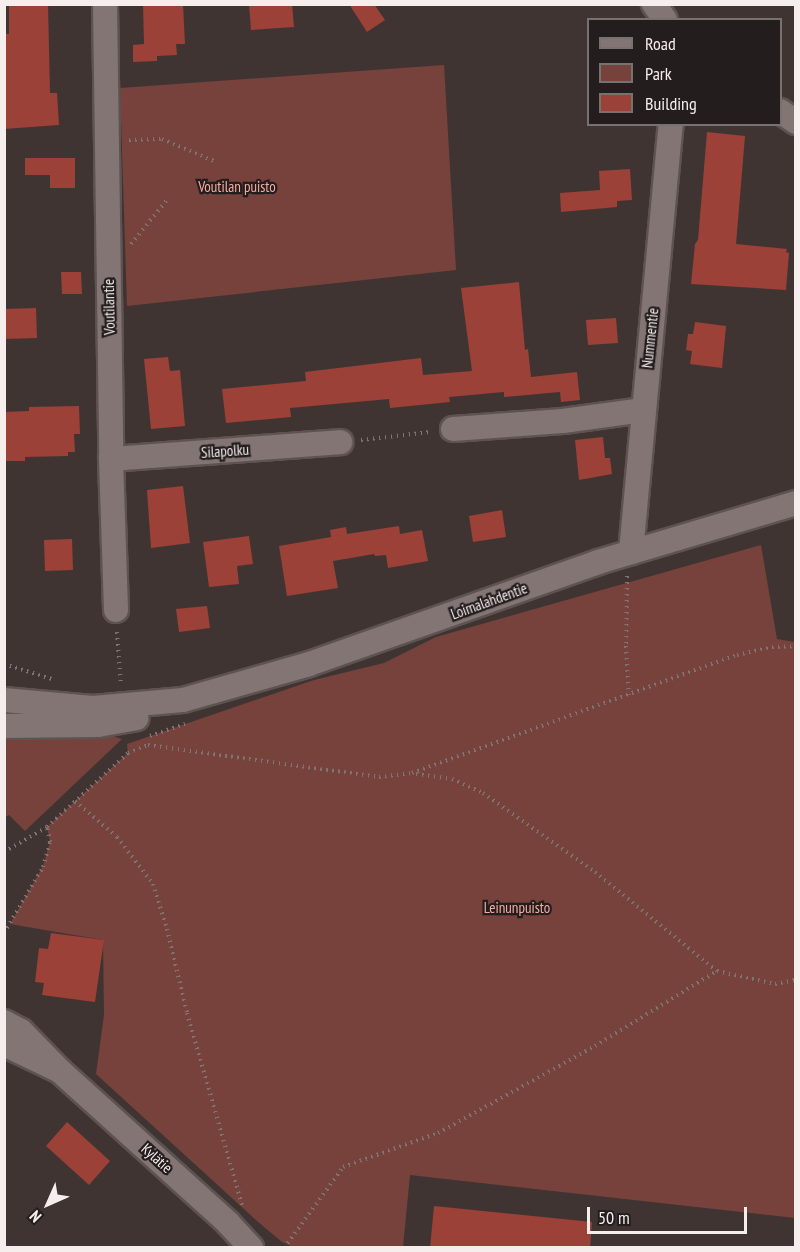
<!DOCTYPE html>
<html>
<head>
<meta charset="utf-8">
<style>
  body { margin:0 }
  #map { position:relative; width:800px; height:1252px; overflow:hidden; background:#403432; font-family:"PT Sans Narrow",sans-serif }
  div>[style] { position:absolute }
  .green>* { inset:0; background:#76423b }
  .building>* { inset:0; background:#9b4138 }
  .path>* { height:4px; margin-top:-2px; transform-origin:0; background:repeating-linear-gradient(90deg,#7f7473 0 1.5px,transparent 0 6px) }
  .roads { filter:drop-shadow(2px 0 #5d5351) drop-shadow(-2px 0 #5d5351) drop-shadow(0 2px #5d5351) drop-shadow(0 -2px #5d5351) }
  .minor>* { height:24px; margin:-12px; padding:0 12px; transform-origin:12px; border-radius:12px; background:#837573 }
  span { translate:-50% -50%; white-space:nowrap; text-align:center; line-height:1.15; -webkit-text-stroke:4.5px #231d1d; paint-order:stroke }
  .park-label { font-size:15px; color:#f8aca1 }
  .street-label { font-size:15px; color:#f6eeed }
  .frame { position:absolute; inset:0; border:6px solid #f6eeed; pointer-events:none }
  .legend { position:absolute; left:587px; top:18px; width:195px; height:108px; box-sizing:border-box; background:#231d1d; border:2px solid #777170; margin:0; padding:8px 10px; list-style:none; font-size:18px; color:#f6eeed }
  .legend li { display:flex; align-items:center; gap:12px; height:30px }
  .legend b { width:30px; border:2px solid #777170 }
  .north { position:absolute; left:18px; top:1174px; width:60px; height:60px; -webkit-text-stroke:4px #231d1d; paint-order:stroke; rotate:225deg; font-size:16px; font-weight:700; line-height:24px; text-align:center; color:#f6eeed }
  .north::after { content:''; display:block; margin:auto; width:21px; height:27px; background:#f6eeed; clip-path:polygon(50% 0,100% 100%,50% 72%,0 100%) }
  .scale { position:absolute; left:587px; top:1207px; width:160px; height:27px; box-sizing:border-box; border:3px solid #f6eeed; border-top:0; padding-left:8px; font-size:18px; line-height:21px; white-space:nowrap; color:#f6eeed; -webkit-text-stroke:4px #231d1d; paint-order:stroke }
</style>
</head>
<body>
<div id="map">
  <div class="green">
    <i style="clip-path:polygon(444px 65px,456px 270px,127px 306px,120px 88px)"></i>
    <i style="clip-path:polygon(761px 545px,777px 639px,795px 642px,795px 1218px,410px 1175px,403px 1247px,293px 1247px,282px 1242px,257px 1221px,96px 1074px,104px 1015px,103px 940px,10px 924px,43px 866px,50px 842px,47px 827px,128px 753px,127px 744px,314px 680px,384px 663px,436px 637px)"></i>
    <i style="clip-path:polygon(29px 735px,108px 735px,122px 739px,25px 831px,9px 815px,5px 817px,5px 739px)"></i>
  </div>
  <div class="building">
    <i style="clip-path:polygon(9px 4px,48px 4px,50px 93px,57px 93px,59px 125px,4px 129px,4px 34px,9px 34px)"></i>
    <i style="clip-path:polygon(143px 4px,183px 4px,185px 44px,176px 44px,177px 55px,157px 56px,157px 61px,133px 62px,133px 45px,144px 44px)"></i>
    <i style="clip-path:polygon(249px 4px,292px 4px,294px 27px,251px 30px)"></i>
    <i style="clip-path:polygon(349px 4px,374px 4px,385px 20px,367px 32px)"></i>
    <i style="clip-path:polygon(707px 132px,745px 136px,736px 244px,787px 249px,786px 252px,789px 253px,786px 290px,691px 284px,695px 244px,698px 240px)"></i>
    <i style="clip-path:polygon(25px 158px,75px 158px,75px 188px,50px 188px,50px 175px,25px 175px)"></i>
    <i style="clip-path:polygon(630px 169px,632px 200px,617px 201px,617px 207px,561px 212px,560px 193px,600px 190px,599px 171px)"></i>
    <i style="clip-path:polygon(61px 272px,81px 272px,82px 294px,62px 294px)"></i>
    <i style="clip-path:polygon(519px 282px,525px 350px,528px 349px,531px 377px,577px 372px,580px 400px,561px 402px,560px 392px,504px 397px,504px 392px,449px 397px,450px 402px,390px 408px,389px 399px,290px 408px,291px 417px,226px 423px,222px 389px,306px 381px,305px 372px,421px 358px,423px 375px,472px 371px,461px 288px)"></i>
    <i style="clip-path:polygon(36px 308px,37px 338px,4px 339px,4px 309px)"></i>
    <i style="clip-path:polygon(616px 318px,618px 343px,588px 345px,586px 320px)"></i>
    <i style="clip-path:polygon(695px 322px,726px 326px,722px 368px,690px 364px,692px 351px,686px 350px,688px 334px,693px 334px)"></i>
    <i style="clip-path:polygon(168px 357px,170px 371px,180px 370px,185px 426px,151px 429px,144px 359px)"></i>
    <i style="clip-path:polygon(79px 406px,80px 434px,74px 434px,75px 452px,68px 452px,68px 456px,25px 457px,25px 461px,4px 461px,4px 412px,29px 411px,29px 407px)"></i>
    <i style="clip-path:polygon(603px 437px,605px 458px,610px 458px,612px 474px,579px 480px,575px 440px)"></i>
    <i style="clip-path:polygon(183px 486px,190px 543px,151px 548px,147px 490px)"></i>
    <i style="clip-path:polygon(502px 510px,506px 537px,473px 542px,469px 516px)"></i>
    <i style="clip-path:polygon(399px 526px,400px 534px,422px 530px,428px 561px,388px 568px,386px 555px,375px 556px,374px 554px,333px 561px,338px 588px,287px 596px,279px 546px,331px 537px,330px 530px,346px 527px,347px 534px)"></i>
    <i style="clip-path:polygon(249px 536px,253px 564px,237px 566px,239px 584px,209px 587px,203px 542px)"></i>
    <i style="clip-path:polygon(72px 539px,73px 570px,45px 571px,44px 540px)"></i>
    <i style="clip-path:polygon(207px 606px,210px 628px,179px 632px,176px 609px)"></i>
    <i style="clip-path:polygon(51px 933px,104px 940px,95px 1002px,42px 995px,44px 983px,35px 982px,39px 948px,48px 949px)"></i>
    <i style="clip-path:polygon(67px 1122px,110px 1161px,89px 1185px,46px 1146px)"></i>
    <i style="clip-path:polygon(434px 1206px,592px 1222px,590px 1248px,430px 1248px)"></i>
  </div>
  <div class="path">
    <i style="left:129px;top:140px;width:33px;rotate:-2deg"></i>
    <i style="left:162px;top:139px;width:56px;rotate:22.9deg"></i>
    <i style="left:131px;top:244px;width:57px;rotate:-50.7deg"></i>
    <i style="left:361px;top:440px;width:70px;rotate:-6.5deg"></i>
    <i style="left:627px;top:576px;width:70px;rotate:90.8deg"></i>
    <i style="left:626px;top:646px;width:49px;rotate:86.5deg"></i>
    <i style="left:117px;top:632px;width:52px;rotate:85.6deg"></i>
    <i style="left:4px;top:664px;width:53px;rotate:17.4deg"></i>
    <i style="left:150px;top:736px;width:37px;rotate:-19deg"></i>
    <i style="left:416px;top:774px;width:36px;rotate:8deg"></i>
    <i style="left:452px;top:779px;width:34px;rotate:24deg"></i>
    <i style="left:483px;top:793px;width:137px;rotate:35.2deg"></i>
    <i style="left:595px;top:872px;width:157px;rotate:39.1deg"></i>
    <i style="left:75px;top:801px;width:55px;rotate:40.6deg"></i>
    <i style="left:117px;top:837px;width:59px;rotate:52.5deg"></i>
    <i style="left:153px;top:884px;width:47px;rotate:72.7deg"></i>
    <i style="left:167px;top:929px;width:86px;rotate:76.6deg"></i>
    <i style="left:187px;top:1013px;width:200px;rotate:74deg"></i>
    <i style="left:4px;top:852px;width:50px;rotate:-30.2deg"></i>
    <i style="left:4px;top:933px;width:77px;rotate:-59.4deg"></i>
    <i style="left:43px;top:867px;width:26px;rotate:-74deg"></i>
    <i style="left:50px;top:842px;width:15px;rotate:-101deg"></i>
    <i style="left:47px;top:827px;width:110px;rotate:-42.4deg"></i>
    <i style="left:128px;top:753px;width:22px;rotate:-22deg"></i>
    <i style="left:148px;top:745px;width:233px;rotate:7.9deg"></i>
    <i style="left:379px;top:777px;width:33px;rotate:-7deg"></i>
    <i style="left:412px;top:773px;width:346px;rotate:-20deg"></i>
    <i style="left:737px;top:655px;width:36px;rotate:-13deg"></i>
    <i style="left:772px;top:647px;width:24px;rotate:-2deg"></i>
    <i style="left:284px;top:1248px;width:100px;rotate:-53.9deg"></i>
    <i style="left:343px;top:1167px;width:101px;rotate:-19.7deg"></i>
    <i style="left:438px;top:1133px;width:179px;rotate:-29deg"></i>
    <i style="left:595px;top:1046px;width:143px;rotate:-31.6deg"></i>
    <i style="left:717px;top:971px;width:59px;rotate:12.6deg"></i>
    <i style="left:775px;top:984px;width:21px;rotate:-11deg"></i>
  </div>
  <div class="roads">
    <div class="minor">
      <i style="left:105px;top:4px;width:455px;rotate:89.2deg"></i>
      <i style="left:111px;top:459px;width:151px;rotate:88.1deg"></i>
      <i style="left:654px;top:4px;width:19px;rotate:55deg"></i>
      <i style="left:780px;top:111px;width:19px;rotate:35deg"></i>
      <i style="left:453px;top:429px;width:110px;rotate:-4.2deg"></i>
      <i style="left:563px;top:421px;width:81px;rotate:-7.8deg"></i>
      <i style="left:111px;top:459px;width:230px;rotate:-4.2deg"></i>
      <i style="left:631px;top:552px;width:430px;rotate:-84.7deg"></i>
      <i style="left:4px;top:700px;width:89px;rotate:5.1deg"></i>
      <i style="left:93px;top:708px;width:90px;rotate:-5.1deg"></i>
      <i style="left:183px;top:700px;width:131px;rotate:-15.9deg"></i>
      <i style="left:309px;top:664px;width:306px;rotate:-19.4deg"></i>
      <i style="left:598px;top:562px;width:207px;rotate:-16.6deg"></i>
      <i style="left:4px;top:726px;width:94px;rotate:-0.6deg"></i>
      <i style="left:98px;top:725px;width:39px;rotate:-10deg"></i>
      <i style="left:4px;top:1022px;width:19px;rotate:28deg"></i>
      <i style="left:21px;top:1031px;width:56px;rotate:45.7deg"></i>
      <i style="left:60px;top:1071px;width:62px;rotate:-154.3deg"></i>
      <i style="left:60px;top:1071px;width:227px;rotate:42.1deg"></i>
      <i style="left:228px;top:1223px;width:34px;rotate:47deg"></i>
    </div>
  </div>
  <div class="park-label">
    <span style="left:237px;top:187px">Voutilan puisto</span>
    <span style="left:517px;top:908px">Leinunpuisto</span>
  </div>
  <div class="street-label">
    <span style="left:109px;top:307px;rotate:-91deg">Voutilantie</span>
    <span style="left:650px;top:338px;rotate:-84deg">Nummentie</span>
    <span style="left:225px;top:451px;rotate:-4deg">Silapolku</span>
    <span style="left:489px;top:601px;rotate:-20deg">Loimalahdentie</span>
    <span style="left:157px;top:1158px;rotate:42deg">Kylätie</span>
  </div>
  <div class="frame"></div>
  <ul class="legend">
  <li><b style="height:8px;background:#837573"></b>Road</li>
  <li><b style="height:16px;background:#76423b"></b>Park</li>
  <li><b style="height:16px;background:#9b4138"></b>Building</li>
  </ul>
  <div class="north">N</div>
  <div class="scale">50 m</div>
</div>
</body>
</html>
